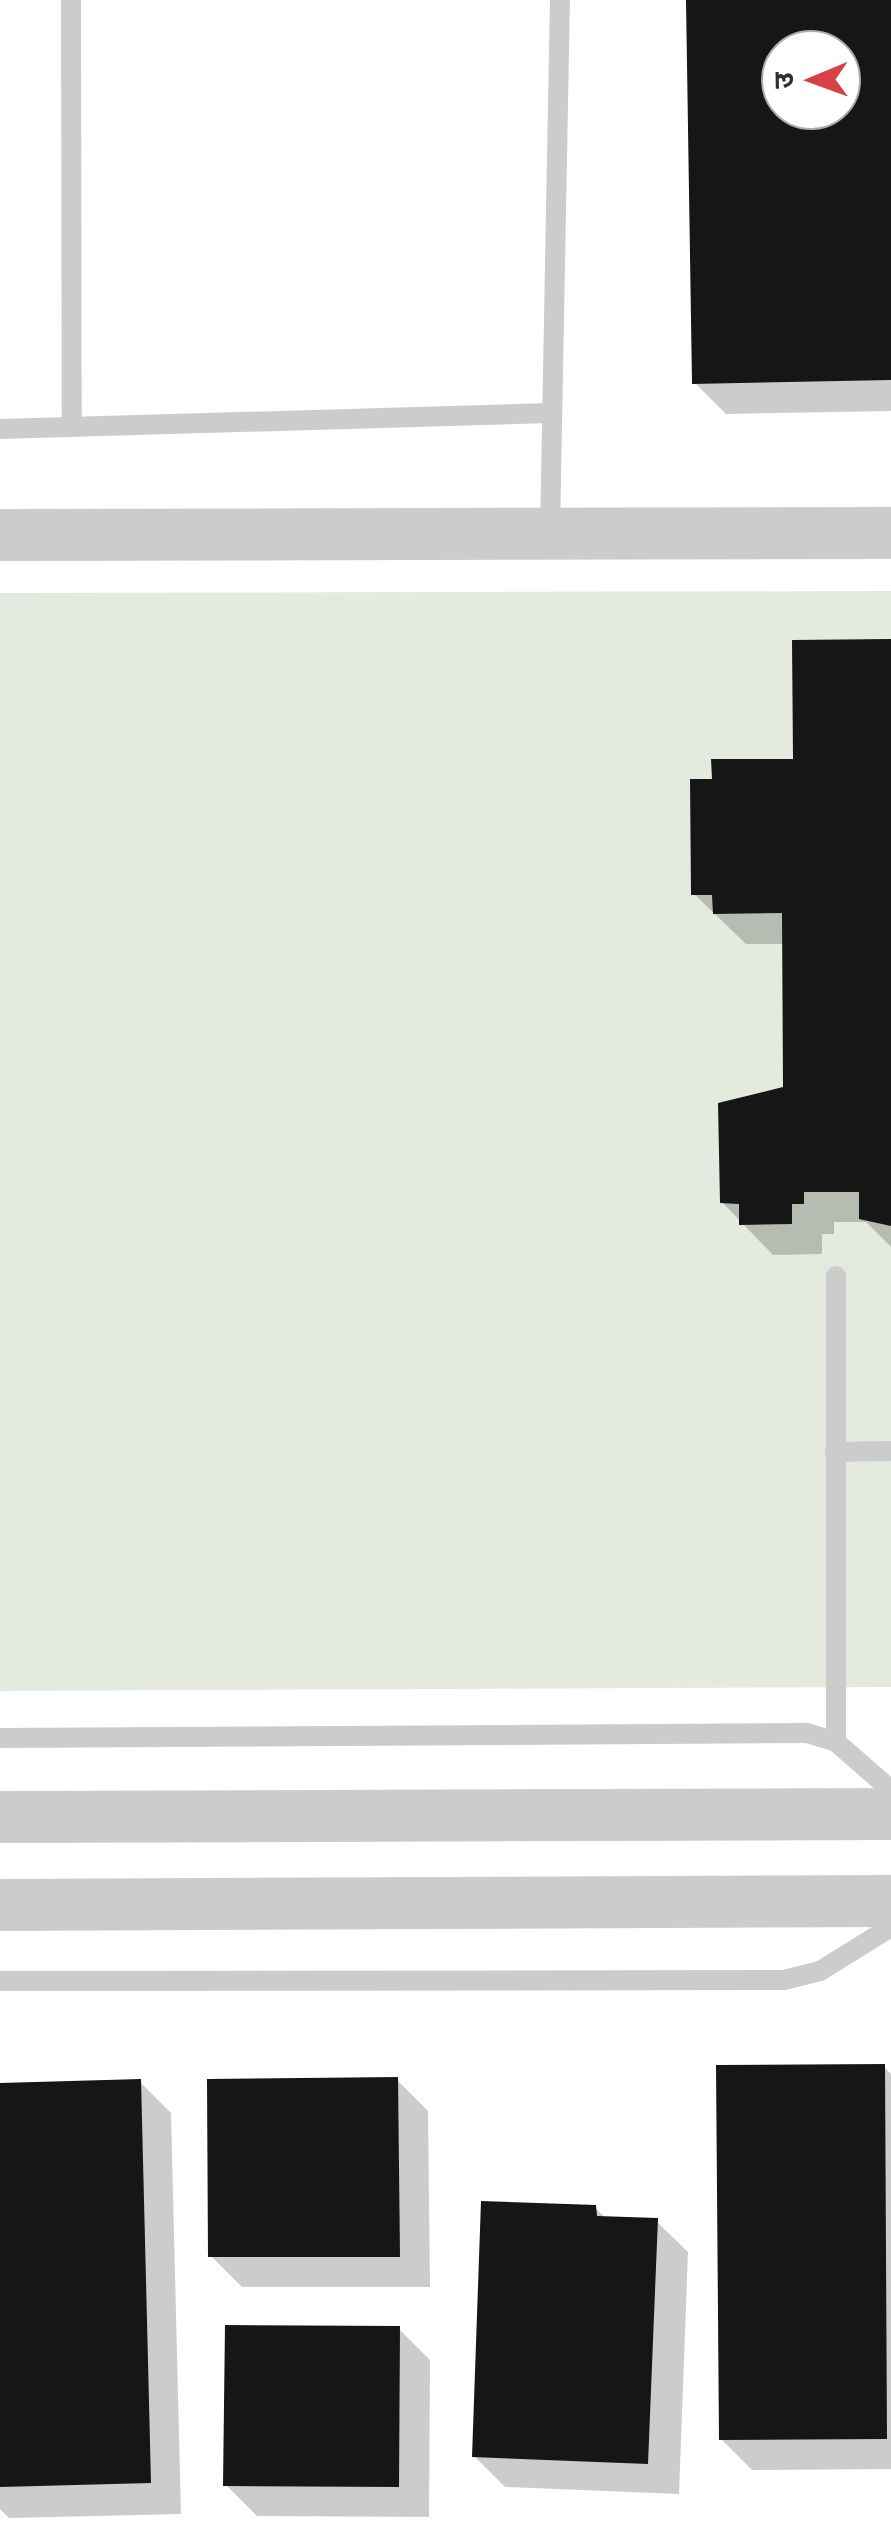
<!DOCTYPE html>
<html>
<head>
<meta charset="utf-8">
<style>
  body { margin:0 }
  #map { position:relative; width:891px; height:2539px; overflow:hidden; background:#fff; font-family:"Public Sans","Noto Sans Devanagari",sans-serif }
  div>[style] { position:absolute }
  .green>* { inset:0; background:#e4ebde }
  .shadow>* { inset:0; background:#0003 }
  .building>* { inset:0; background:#161616 }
  .service>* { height:20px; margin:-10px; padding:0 10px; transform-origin:10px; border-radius:10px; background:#ccc }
  .tertiary>* { height:52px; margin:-26px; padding:0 26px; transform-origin:26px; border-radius:26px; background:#ccc }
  span { translate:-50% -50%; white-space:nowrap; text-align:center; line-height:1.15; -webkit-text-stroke:10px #fff; paint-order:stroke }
  .north { position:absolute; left:761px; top:30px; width:100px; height:100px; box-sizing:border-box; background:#fff; border:2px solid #acacac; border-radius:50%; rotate:269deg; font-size:28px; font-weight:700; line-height:40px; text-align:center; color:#2f2f2f }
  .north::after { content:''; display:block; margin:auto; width:35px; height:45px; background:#d54145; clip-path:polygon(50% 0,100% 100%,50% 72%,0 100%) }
</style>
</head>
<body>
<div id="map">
  <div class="green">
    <i style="clip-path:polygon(891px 591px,891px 1687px,0 1691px,0 593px)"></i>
  </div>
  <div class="shadow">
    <i style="clip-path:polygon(evenodd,688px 0,891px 0,891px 411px,726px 414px,695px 383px,688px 0,781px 50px,841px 50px,841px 110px,781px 110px,781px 50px)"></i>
    <i style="clip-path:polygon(891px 642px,891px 1247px,866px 1222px,834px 1222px,834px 1234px,822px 1234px,822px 1254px,773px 1255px,722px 1202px,786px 1089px,785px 944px,746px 944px,694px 894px,714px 781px,795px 762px)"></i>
    <i style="clip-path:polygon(884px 2067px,891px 2074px,891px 2469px,752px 2470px,721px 2439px)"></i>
    <i style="clip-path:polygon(397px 2080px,428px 2111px,430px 2287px,242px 2287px,211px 2256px)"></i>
    <i style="clip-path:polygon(140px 2082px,171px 2113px,181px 2514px,9px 2518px,0 2509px,0 2085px)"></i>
    <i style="clip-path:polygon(595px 2208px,607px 2219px,656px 2221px,688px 2252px,679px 2494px,505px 2487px,474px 2456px)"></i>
    <i style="clip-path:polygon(399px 2329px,430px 2360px,429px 2517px,257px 2516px,226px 2485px)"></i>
  </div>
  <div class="building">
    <i style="clip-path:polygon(evenodd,686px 0,891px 0,891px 380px,692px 384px,686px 0,781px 50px,841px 50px,841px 110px,781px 110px,781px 50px)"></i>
    <i style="clip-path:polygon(891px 639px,891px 1226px,859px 1219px,859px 1192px,804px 1192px,804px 1204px,792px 1204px,792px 1224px,739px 1225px,739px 1204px,720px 1203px,718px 1103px,783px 1087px,782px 913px,713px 914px,712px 895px,691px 895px,690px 779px,712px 779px,711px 759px,793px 759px,792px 640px)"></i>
    <i style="clip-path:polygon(885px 2064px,887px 2439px,719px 2440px,716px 2065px)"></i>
    <i style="clip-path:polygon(398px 2077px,400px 2257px,208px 2257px,207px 2079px)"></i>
    <i style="clip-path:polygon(141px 2079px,151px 2483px,0 2487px,0 2083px)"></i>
    <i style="clip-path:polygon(481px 2201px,596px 2205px,597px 2216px,658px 2218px,648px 2464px,472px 2457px)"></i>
    <i style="clip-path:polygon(225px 2325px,400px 2326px,399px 2487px,223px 2486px)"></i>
  </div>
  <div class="service">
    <i style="left:71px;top:0;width:427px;rotate:89.9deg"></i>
    <i style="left:0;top:429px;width:552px;rotate:-1.66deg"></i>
    <i style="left:550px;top:533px;width:533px;rotate:-88.93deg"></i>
    <i style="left:836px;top:1276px;width:466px;rotate:90deg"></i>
    <i style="left:835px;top:1452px;width:56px;rotate:-1deg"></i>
    <i style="left:0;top:1738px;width:807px;rotate:-0.35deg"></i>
    <i style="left:807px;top:1733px;width:30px;rotate:17deg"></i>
    <i style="left:836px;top:1742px;width:73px;rotate:41.1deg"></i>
    <i style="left:0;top:1981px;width:784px;rotate:-0.07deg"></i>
    <i style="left:784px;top:1980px;width:37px;rotate:-14deg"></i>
    <i style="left:820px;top:1971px;width:84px;rotate:-31.8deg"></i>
  </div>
  <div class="tertiary">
    <i style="left:0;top:535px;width:891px;rotate:-0.13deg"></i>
    <i style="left:0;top:1817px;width:891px;rotate:-0.19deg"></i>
    <i style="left:0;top:1905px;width:891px;rotate:-0.26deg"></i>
  </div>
  <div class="north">उ</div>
</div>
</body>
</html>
